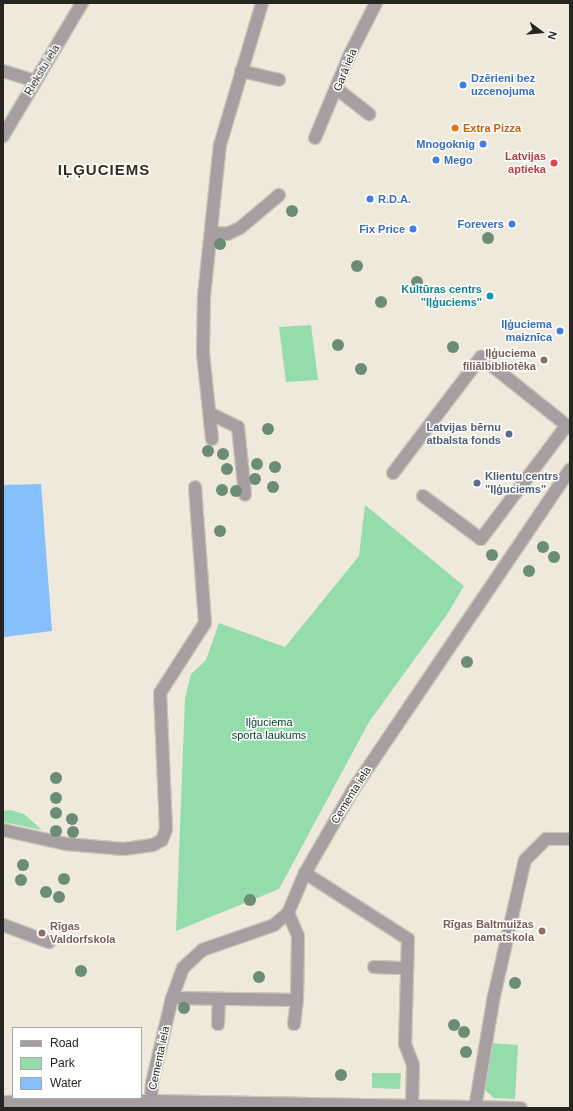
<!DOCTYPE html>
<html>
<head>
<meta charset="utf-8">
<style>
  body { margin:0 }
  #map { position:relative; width:573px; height:1111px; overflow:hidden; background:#eee9da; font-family:Arial,sans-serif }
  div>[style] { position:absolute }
  .green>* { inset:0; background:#95dcad }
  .water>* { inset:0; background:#87bffd }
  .roads { filter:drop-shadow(1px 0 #cac6b9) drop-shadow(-1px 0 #cac6b9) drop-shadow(0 1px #cac6b9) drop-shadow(0 -1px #cac6b9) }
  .minor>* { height:12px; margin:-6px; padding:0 6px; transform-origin:6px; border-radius:6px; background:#a69ea0 }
  .trees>* { width:12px; height:12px; margin:-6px; border-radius:50%; background:#6c8d75 }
  .dots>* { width:11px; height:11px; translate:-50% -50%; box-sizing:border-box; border:2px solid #fff; border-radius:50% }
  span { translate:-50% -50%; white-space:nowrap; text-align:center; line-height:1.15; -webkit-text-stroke:3px #fff; paint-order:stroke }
  .street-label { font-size:11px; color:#272520 }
  .shop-label { font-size:11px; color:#366cbe; font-weight:700 }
  .left { translate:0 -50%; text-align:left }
  .right { translate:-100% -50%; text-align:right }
  .food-label { font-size:11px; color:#c56008; font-weight:700 }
  .health-label { font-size:11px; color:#be3a42; font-weight:700 }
  .culture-label { font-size:11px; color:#0d838f; font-weight:700 }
  .education-label { font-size:11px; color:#785e54; font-weight:700 }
  .service-label { font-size:11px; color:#4e5e75; font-weight:700 }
  .park-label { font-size:11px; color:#024222 }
  .district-label { font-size:15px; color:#302c20; font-weight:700; letter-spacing:1px }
  .frame { position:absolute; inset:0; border:4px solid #272520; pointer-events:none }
  .legend { position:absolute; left:12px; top:1027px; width:130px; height:72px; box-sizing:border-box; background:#fff; border:1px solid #a9a8a6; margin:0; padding:5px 7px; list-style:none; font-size:12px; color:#272520 }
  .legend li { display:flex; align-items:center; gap:8px; height:20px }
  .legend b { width:20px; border:1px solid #a9a8a6 }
  .north { position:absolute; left:521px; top:12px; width:40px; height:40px; -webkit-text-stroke:3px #fff; paint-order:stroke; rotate:106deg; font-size:11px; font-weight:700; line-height:16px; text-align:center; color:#272520 }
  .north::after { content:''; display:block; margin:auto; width:14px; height:18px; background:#272520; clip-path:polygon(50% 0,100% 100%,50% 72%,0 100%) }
</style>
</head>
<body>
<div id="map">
  <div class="green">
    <i style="clip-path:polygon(311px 325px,318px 380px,286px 382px,279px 327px)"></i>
    <i style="clip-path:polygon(365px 505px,464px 586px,448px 613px,369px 722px,279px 889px,176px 931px,185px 698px,191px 674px,206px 660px,219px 623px,285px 647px,359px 556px)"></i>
    <i style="clip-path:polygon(10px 810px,24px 814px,42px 830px,3px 822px,3px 811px)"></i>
    <i style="clip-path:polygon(491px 1043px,518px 1045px,515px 1099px,494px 1098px,485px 1090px)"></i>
    <i style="clip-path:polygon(372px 1073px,401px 1073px,400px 1089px,372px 1088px)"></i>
  </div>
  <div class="water">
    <i style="clip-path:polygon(41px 484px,52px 631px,4px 637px,3px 485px)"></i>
  </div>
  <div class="roads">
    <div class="minor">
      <i style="left:3px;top:71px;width:34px;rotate:17deg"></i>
      <i style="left:241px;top:71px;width:39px;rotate:13deg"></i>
      <i style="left:337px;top:89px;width:41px;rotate:38deg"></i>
      <i style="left:3px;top:136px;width:155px;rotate:-59.3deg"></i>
      <i style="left:315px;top:138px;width:91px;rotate:-67.4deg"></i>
      <i style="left:350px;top:54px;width:57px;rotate:-63deg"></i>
      <i style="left:211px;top:232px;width:16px;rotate:7deg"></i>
      <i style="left:227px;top:234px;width:14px;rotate:-25deg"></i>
      <i style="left:240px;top:228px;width:51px;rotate:-40.2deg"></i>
      <i style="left:211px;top:414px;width:30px;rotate:26deg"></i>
      <i style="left:238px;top:427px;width:68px;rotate:84.1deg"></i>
      <i style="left:212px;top:439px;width:86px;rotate:-96deg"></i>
      <i style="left:203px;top:353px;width:57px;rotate:-89deg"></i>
      <i style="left:204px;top:296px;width:152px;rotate:-84deg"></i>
      <i style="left:220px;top:145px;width:148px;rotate:-73.5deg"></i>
      <i style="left:393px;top:473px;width:146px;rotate:-52.8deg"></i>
      <i style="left:481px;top:357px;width:114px;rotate:38.6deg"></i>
      <i style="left:423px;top:496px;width:72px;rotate:36.6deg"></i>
      <i style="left:481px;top:539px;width:143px;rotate:-53deg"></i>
      <i style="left:3px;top:830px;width:65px;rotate:12.5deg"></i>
      <i style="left:66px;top:844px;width:58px;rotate:4.9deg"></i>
      <i style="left:124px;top:849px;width:29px;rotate:-8deg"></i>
      <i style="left:153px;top:845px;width:10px;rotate:-29deg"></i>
      <i style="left:162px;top:840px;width:12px;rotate:-70deg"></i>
      <i style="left:166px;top:829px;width:136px;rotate:-92.5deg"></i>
      <i style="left:160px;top:693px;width:83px;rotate:-57.3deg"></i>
      <i style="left:205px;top:623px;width:136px;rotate:-94.2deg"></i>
      <i style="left:305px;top:873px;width:122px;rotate:32.7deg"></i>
      <i style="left:408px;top:939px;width:105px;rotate:91.6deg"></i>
      <i style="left:405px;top:1044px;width:22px;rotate:69deg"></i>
      <i style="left:413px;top:1065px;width:41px;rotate:91.4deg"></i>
      <i style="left:3px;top:925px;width:49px;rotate:20.3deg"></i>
      <i style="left:374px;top:967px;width:33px;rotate:2deg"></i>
      <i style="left:172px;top:998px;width:125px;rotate:0.9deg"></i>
      <i style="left:297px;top:1000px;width:64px;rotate:-89.1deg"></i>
      <i style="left:298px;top:936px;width:25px;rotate:-113deg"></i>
      <i style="left:218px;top:1024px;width:25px;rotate:-88deg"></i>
      <i style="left:294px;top:1024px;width:24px;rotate:-83deg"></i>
      <i style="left:151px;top:1101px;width:18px;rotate:-87deg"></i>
      <i style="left:152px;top:1083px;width:87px;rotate:-76.8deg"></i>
      <i style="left:172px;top:998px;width:32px;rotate:-70deg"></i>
      <i style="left:183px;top:968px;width:26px;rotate:-43deg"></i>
      <i style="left:202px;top:950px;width:76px;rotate:-19.1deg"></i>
      <i style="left:274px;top:925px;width:18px;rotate:-41deg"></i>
      <i style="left:288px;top:913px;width:43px;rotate:-67deg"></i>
      <i style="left:305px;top:873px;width:96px;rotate:-60deg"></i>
      <i style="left:353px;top:790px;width:387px;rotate:-55.9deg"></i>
      <i style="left:3px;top:1102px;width:148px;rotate:-0.4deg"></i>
      <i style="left:151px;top:1101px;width:370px;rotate:1.1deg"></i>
      <i style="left:475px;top:1108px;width:114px;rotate:-80.4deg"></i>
      <i style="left:494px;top:996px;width:139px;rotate:-77.2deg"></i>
      <i style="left:525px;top:860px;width:30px;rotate:-45deg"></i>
      <i style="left:546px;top:839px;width:24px"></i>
    </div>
  </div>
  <div class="trees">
    <i style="left:292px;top:211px"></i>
    <i style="left:488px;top:238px"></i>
    <i style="left:220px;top:244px"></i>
    <i style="left:357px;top:266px"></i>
    <i style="left:417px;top:282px"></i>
    <i style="left:381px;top:302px"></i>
    <i style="left:338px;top:345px"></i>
    <i style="left:453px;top:347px"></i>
    <i style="left:361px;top:369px"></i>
    <i style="left:268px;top:429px"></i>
    <i style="left:208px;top:451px"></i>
    <i style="left:223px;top:454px"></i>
    <i style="left:257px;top:464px"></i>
    <i style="left:275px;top:467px"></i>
    <i style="left:227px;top:469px"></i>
    <i style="left:255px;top:479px"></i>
    <i style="left:273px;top:487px"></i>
    <i style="left:222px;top:490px"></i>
    <i style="left:236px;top:491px"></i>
    <i style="left:220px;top:531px"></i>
    <i style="left:543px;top:547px"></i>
    <i style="left:492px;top:555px"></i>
    <i style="left:554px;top:557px"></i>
    <i style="left:529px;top:571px"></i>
    <i style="left:467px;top:662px"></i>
    <i style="left:56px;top:778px"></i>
    <i style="left:56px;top:798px"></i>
    <i style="left:56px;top:813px"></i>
    <i style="left:72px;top:819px"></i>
    <i style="left:56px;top:831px"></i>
    <i style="left:73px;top:832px"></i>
    <i style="left:23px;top:865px"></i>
    <i style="left:64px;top:879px"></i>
    <i style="left:21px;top:880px"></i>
    <i style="left:46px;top:892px"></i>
    <i style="left:59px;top:897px"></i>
    <i style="left:250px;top:900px"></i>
    <i style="left:81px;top:971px"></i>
    <i style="left:259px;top:977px"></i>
    <i style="left:515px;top:983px"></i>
    <i style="left:184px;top:1008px"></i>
    <i style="left:454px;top:1025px"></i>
    <i style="left:464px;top:1032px"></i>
    <i style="left:466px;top:1052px"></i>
    <i style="left:341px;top:1075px"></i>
  </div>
  <div class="dots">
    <i style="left:463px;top:85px;background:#3f7fe0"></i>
    <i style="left:455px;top:128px;background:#e8710a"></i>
    <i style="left:483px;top:144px;background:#3f7fe0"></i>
    <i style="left:436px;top:160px;background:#3f7fe0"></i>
    <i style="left:554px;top:163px;background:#e0444e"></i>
    <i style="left:370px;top:199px;background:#3f7fe0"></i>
    <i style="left:512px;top:224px;background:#3f7fe0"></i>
    <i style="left:413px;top:229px;background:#3f7fe0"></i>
    <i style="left:490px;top:296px;background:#0f9aa8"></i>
    <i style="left:560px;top:331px;background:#3f7fe0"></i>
    <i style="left:544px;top:360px;background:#8d6e63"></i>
    <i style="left:509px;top:434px;background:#5c6f8a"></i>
    <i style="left:477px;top:483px;background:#5c6f8a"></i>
    <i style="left:542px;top:931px;background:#8d6e63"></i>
    <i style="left:42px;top:933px;background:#8d6e63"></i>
  </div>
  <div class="street-label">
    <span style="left:42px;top:70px;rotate:-59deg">Riekstu iela</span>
    <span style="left:345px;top:70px;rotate:-68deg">Garā iela</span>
    <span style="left:351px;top:795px;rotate:-58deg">Cementa iela</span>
    <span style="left:159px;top:1058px;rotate:-78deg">Cementa iela</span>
  </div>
  <div class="shop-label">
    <span class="left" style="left:471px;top:85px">Dzērieni bez<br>uzcenojuma</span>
    <span class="right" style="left:475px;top:144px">Mnogoknig</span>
    <span class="left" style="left:444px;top:160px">Mego</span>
    <span class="left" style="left:378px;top:199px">R.D.A.</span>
    <span class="right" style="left:504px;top:224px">Forevers</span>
    <span class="right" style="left:405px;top:229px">Fix Price</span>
    <span class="right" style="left:552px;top:331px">Iļģuciema<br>maiznīca</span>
  </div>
  <div class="food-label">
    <span class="left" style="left:463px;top:128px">Extra Pizza</span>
  </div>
  <div class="health-label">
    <span class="right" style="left:546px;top:163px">Latvijas<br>aptieka</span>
  </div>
  <div class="culture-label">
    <span class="right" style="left:482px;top:296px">Kultūras centrs<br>"Iļģuciems"</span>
  </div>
  <div class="education-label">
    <span class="right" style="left:536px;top:360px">Iļģuciema<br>filiālbibliotēka</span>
    <span class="right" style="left:534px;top:931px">Rīgas Baltmuižas<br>pamatskola</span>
    <span class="left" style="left:50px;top:933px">Rīgas<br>Valdorfskola</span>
  </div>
  <div class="service-label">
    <span class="right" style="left:501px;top:434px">Latvijas bērnu<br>atbalsta fonds</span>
    <span class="left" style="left:485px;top:483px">Klientu centrs<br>"Iļģuciems"</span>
  </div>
  <div class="park-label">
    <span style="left:269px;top:729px">Iļģuciema<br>sporta laukums</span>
  </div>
  <div class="district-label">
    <span style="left:104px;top:170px">IĻĢUCIEMS</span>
  </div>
  <div class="frame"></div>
  <ul class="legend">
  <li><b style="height:5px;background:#a69ea0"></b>Road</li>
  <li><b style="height:11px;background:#95dcad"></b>Park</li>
  <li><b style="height:11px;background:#87bffd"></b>Water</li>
  </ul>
  <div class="north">N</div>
</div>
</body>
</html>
